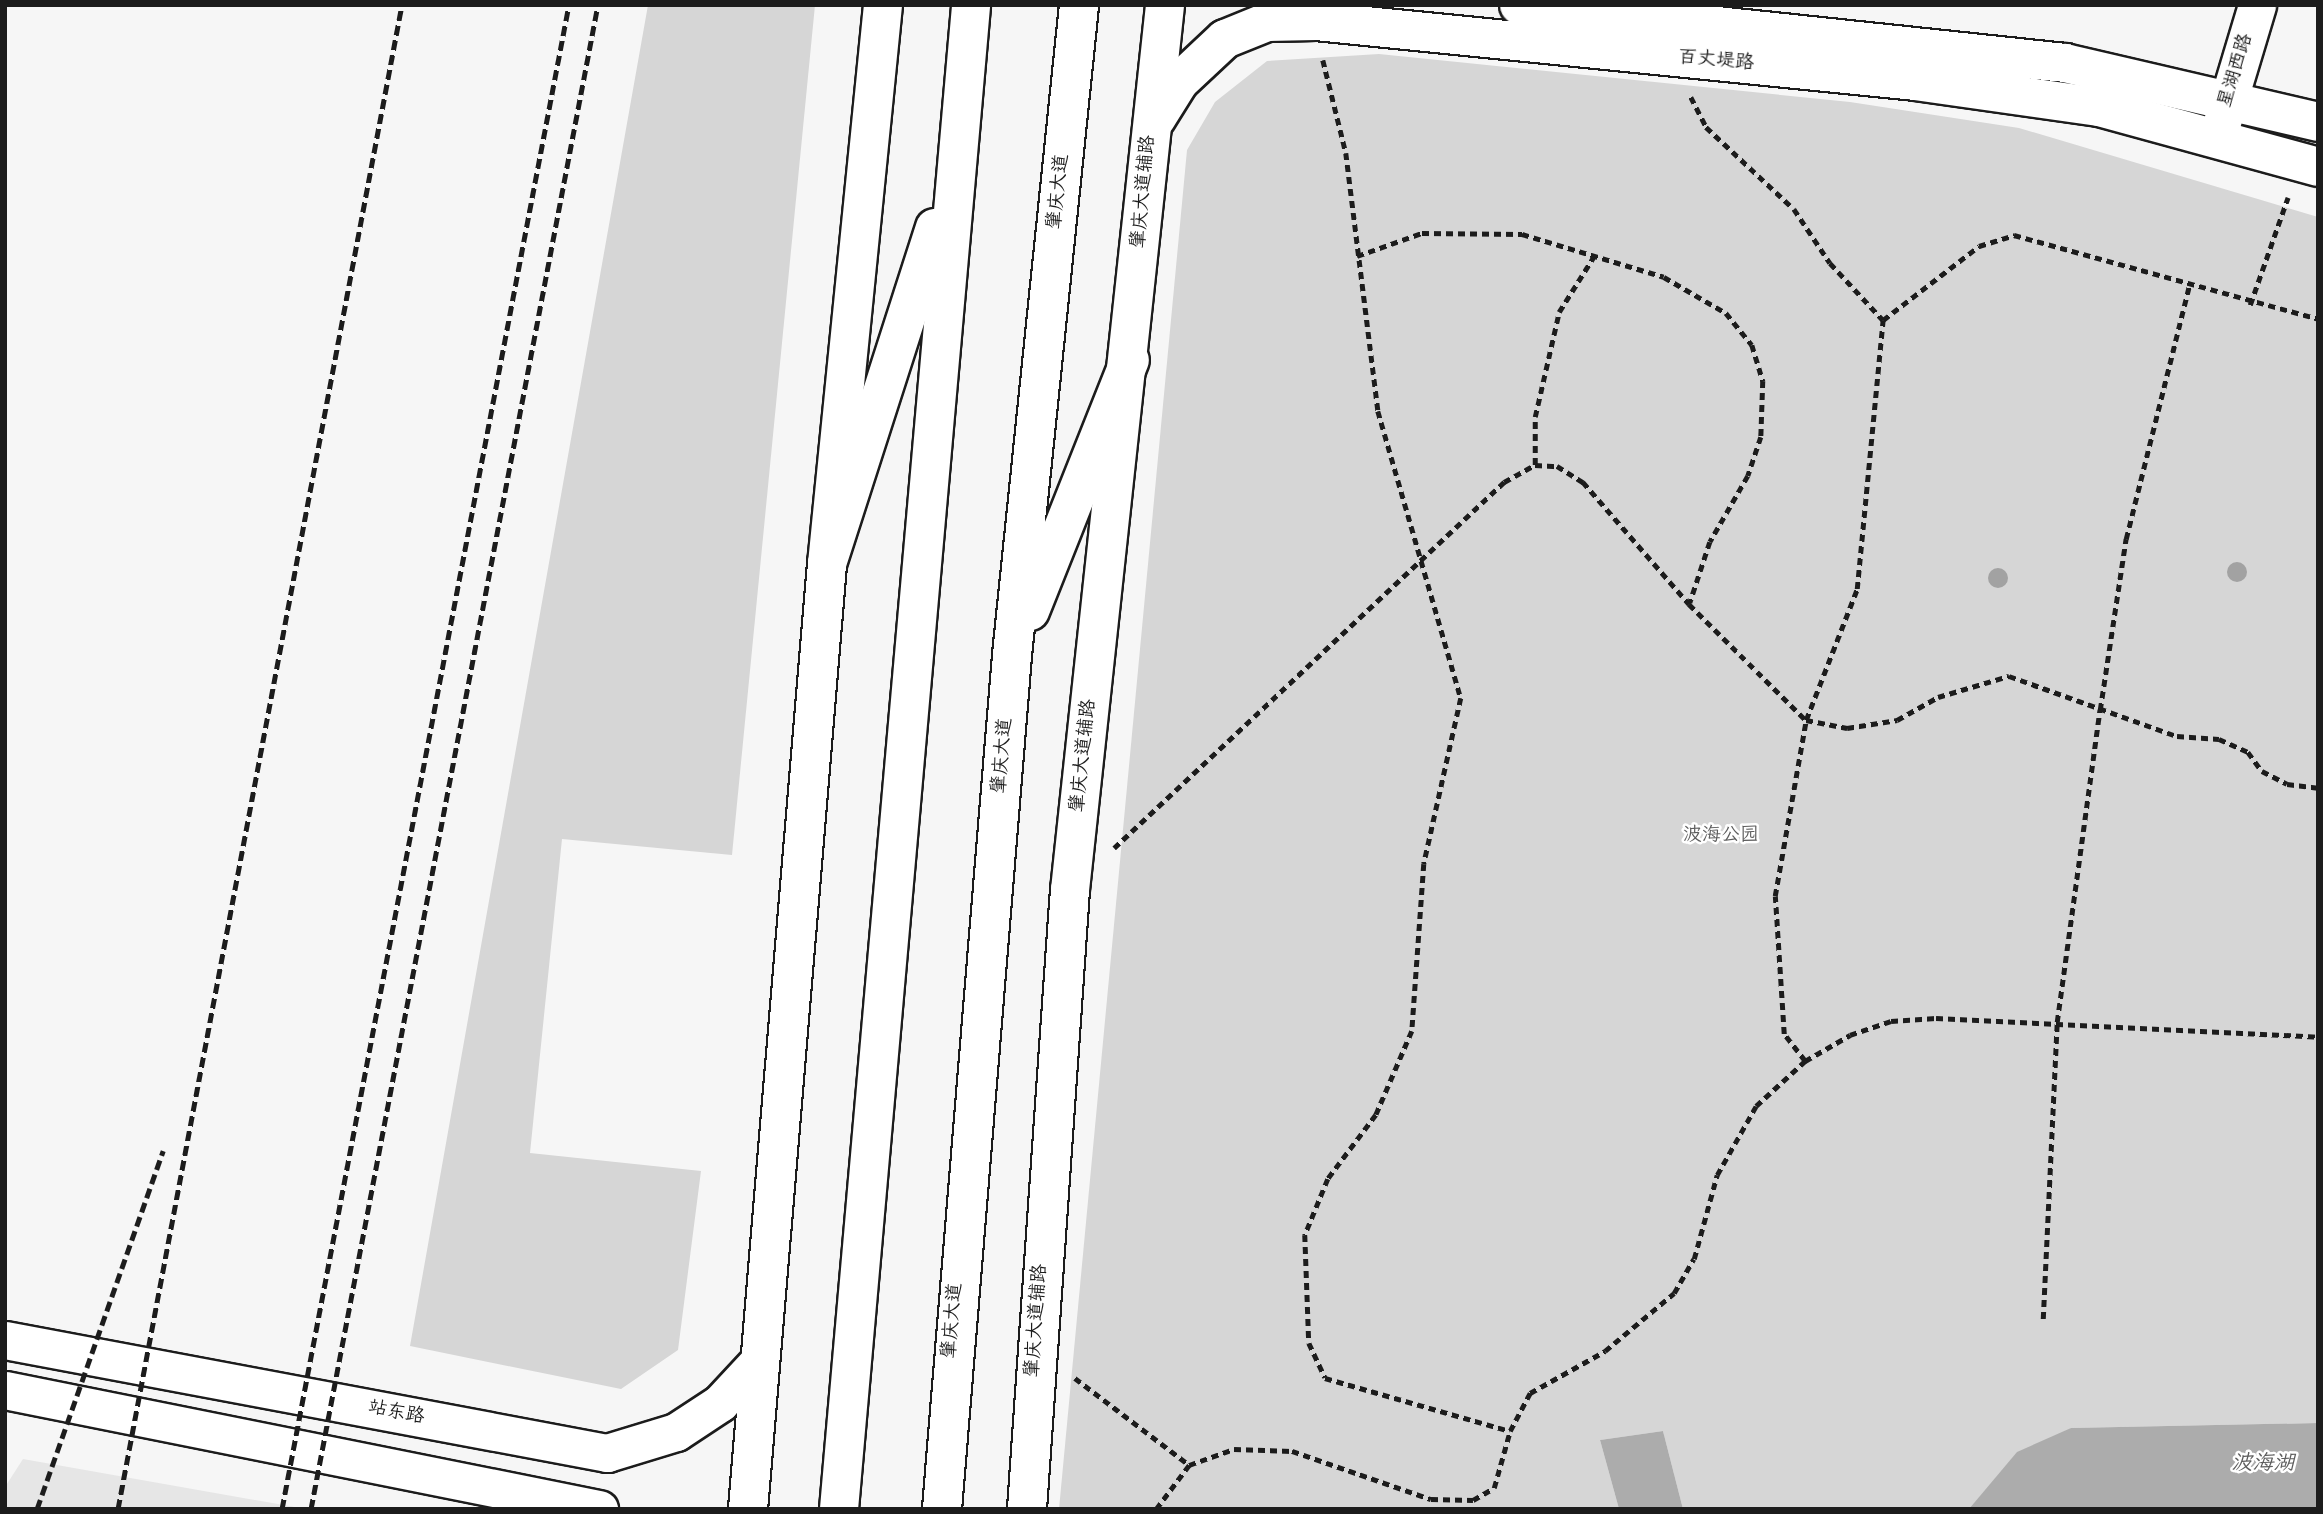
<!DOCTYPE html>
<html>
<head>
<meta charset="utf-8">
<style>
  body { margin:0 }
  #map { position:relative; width:2323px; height:1514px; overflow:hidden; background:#f6f6f6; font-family:"Gochi Hand","LXGW WenKai TC",sans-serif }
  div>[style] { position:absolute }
  .built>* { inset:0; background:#e6e6e6 }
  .green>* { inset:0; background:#d6d6d6 }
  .water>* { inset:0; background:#acacac }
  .path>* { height:4.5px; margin-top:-2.25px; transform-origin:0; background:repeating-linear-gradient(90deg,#1c1c1c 0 7px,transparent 0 12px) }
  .roads { filter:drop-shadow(2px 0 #1c1c1c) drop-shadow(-2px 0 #1c1c1c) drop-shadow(0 2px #1c1c1c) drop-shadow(0 -2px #1c1c1c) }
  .minor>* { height:37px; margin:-18.5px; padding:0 18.5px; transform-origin:18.5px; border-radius:18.5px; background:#fff }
  .tertiary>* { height:38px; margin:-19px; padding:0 19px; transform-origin:19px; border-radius:19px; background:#fff }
  .trunk>* { height:38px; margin:-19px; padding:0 19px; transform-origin:19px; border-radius:19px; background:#fff }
  .rail>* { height:5px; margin-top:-2.5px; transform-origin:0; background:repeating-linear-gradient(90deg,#1c1c1c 0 10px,transparent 0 15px) }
  .trees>* { width:20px; height:20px; margin:-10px; border-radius:50%; background:#a2a2a2 }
  span { translate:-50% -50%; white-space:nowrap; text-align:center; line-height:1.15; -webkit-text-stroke:5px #fff; paint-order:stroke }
  .street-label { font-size:19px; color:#1c1c1c }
  .park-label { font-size:19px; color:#5d5d5d }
  .water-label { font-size:21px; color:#5d5d5d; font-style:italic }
  .frame { position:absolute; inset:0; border:7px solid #1c1c1c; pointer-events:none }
</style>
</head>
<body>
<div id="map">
  <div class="built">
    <i style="clip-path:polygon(23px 1459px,306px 1509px,5px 1509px,5px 1487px)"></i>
  </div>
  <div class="green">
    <i style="clip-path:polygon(648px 5px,815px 5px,732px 855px,562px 839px,530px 1153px,701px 1171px,678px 1350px,621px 1389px,410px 1346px)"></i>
    <i style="clip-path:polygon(1379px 54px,1850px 102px,2019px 128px,2318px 217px,2318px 1423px,2071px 1428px,1969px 1509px,1683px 1509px,1663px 1431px,1600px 1440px,1619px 1509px,1059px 1509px,1187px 150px,1215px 102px,1267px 61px)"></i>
  </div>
  <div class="water">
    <i style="clip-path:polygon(2318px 1423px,2318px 1509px,1969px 1509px,2017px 1452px,2071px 1428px)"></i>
    <i style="clip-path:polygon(1663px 1431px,1683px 1509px,1619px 1509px,1600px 1440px)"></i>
  </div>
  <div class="path">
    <i style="left:1323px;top:60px;width:96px;rotate:76.1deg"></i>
    <i style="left:1346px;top:153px;width:260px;rotate:82.9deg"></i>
    <i style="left:1378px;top:411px;width:299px;rotate:73.9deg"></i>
    <i style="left:1461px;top:698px;width:170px;rotate:102.6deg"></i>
    <i style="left:1424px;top:864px;width:167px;rotate:94.1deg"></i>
    <i style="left:1412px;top:1031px;width:91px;rotate:113.2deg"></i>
    <i style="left:1376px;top:1115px;width:80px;rotate:126.9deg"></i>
    <i style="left:1328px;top:1179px;width:61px;rotate:112.3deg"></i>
    <i style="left:1305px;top:1235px;width:108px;rotate:87.9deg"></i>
    <i style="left:1309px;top:1343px;width:38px;rotate:65deg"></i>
    <i style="left:1325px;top:1378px;width:192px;rotate:16deg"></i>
    <i style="left:1691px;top:97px;width:34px;rotate:63deg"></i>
    <i style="left:1706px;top:127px;width:120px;rotate:43deg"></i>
    <i style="left:1794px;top:209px;width:65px;rotate:56.3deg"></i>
    <i style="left:1830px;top:263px;width:78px;rotate:47.1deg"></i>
    <i style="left:1357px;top:256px;width:69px;rotate:-19.5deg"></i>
    <i style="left:1422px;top:233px;width:100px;rotate:0.6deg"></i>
    <i style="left:1522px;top:234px;width:148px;rotate:16.8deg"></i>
    <i style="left:1664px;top:277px;width:72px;rotate:30.1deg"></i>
    <i style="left:1726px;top:313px;width:41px;rotate:50.9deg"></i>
    <i style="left:1752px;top:345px;width:38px;rotate:73deg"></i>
    <i style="left:1763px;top:381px;width:56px;rotate:92deg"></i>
    <i style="left:1761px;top:437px;width:41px;rotate:108.4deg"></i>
    <i style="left:1748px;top:476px;width:76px;rotate:119.9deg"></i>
    <i style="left:1710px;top:542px;width:64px;rotate:108.2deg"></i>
    <i style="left:2250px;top:305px;width:114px;rotate:-70.6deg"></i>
    <i style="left:1535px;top:465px;width:48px;rotate:-90deg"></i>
    <i style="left:1535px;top:417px;width:108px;rotate:-77.1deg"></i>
    <i style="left:1559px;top:312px;width:70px;rotate:-57.9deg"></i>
    <i style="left:1114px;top:848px;width:535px;rotate:-43.18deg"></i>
    <i style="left:1504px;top:482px;width:35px;rotate:-29deg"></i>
    <i style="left:1535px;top:465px;width:22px;rotate:3deg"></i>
    <i style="left:1557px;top:466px;width:31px;rotate:32deg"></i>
    <i style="left:1583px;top:482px;width:162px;rotate:49deg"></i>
    <i style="left:1689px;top:604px;width:165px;rotate:44.8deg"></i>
    <i style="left:1806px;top:720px;width:42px;rotate:11deg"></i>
    <i style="left:1847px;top:728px;width:51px;rotate:-9.1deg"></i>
    <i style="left:1897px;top:720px;width:47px;rotate:-29.3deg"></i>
    <i style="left:1938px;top:697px;width:74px;rotate:-16.5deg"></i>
    <i style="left:2009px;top:676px;width:178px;rotate:19.7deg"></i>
    <i style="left:2177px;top:736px;width:42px;rotate:4.1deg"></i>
    <i style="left:2219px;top:739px;width:32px;rotate:24deg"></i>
    <i style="left:2248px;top:752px;width:24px;rotate:54deg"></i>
    <i style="left:2262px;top:771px;width:28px;rotate:27deg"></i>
    <i style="left:2287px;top:784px;width:31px;rotate:7deg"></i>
    <i style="left:1805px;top:1061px;width:34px;rotate:-128deg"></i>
    <i style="left:1784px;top:1034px;width:138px;rotate:-93.7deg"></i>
    <i style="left:1775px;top:896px;width:179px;rotate:-80deg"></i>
    <i style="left:1806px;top:720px;width:141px;rotate:-68.7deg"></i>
    <i style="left:1857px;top:589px;width:270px;rotate:-84.5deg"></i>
    <i style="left:1883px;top:320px;width:121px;rotate:-37.6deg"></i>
    <i style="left:1979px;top:246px;width:37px;rotate:-17deg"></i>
    <i style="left:2014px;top:235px;width:315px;rotate:15.4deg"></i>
    <i style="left:2043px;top:1319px;width:297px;rotate:-87.3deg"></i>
    <i style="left:2057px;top:1022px;width:315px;rotate:-82.2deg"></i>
    <i style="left:2100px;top:710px;width:173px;rotate:-81.4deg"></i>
    <i style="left:2126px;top:539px;width:260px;rotate:-76deg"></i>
    <i style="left:1075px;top:1378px;width:143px;rotate:37.3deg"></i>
    <i style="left:1156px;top:1509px;width:55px;rotate:-53.1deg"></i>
    <i style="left:1189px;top:1465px;width:48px;rotate:-19.6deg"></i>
    <i style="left:1234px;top:1449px;width:58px;rotate:2deg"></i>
    <i style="left:1292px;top:1451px;width:147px;rotate:19.1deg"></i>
    <i style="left:1431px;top:1499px;width:42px;rotate:1.4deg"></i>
    <i style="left:1473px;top:1500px;width:24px;rotate:-30deg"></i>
    <i style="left:1494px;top:1488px;width:59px;rotate:-74.3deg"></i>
    <i style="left:1510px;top:1431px;width:43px;rotate:-62.2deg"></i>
    <i style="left:1530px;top:1393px;width:86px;rotate:-29.2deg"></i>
    <i style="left:1605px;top:1351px;width:90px;rotate:-40deg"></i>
    <i style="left:1674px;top:1293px;width:39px;rotate:-60deg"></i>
    <i style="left:1694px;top:1259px;width:87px;rotate:-74.7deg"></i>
    <i style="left:1717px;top:1175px;width:79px;rotate:-60.5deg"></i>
    <i style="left:1756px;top:1106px;width:67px;rotate:-42.6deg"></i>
    <i style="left:1805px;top:1061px;width:52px;rotate:-30deg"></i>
    <i style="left:1850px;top:1035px;width:43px;rotate:-18.9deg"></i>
    <i style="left:1891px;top:1021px;width:45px;rotate:-3.8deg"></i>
    <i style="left:1936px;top:1018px;width:382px;rotate:2.8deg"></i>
  </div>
  <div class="roads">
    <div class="minor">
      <i style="left:2219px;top:132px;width:133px;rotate:-73.3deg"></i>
      <i style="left:5px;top:1340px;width:613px;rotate:10.63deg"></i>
      <i style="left:607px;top:1453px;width:72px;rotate:-16.9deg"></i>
      <i style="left:676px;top:1432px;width:53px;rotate:-33.4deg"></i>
      <i style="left:720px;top:1403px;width:57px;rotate:-47.1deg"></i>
      <i style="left:5px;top:1390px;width:606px;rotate:11.33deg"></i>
    </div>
    <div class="tertiary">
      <i style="left:1519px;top:5px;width:549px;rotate:6.06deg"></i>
      <i style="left:2065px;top:63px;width:260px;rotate:13.1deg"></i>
      <i style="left:1156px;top:119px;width:44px;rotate:-58.1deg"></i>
      <i style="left:1179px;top:82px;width:63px;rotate:-43.1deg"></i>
      <i style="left:1225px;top:39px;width:45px;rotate:-22deg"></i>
      <i style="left:1267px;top:22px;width:49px;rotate:-1.2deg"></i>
      <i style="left:1316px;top:21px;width:603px;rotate:5.71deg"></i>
      <i style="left:1916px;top:81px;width:185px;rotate:8.1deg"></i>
      <i style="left:2099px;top:107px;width:227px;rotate:15.3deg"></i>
      <i style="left:748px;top:1509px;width:948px;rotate:-85.22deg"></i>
      <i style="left:827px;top:564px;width:562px;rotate:-84.28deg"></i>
      <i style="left:1027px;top:1509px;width:620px;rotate:-86.03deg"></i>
      <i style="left:1070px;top:890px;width:890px;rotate:-83.87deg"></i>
    </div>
    <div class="trunk">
      <i style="left:827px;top:564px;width:353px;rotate:-72.2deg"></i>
      <i style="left:1030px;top:611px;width:270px;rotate:-68.3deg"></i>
      <i style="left:839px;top:1509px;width:1510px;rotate:-84.98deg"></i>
      <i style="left:942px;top:1509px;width:857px;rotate:-85.31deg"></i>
      <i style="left:1012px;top:655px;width:653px;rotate:-84.11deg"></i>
    </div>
  </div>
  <div class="rail">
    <i style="left:37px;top:1509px;width:380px;rotate:-70.6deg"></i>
    <i style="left:118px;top:1509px;width:1531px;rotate:-79.31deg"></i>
    <i style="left:282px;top:1509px;width:1531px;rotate:-79.2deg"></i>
    <i style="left:311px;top:1509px;width:1531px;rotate:-79.2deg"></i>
  </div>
  <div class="trees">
    <i style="left:2237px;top:572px"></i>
    <i style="left:1998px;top:578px"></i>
  </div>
  <div class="street-label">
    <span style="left:1716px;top:62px;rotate:5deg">百丈堤路</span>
    <span style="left:2237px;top:71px;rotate:-73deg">星湖西路</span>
    <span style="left:1060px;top:192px;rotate:-84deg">肇庆大道</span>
    <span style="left:1145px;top:192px;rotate:-85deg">肇庆大道辅路</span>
    <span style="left:1004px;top:756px;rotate:-85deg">肇庆大道</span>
    <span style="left:1085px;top:756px;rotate:-84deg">肇庆大道辅路</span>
    <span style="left:954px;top:1321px;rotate:-85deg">肇庆大道</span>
    <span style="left:1038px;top:1321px;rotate:-86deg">肇庆大道辅路</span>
    <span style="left:396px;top:1414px;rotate:11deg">站东路</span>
  </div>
  <div class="park-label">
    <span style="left:1721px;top:837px">波海公园</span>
  </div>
  <div class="water-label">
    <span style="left:2263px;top:1466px">波海湖</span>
  </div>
  <div class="frame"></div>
</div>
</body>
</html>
